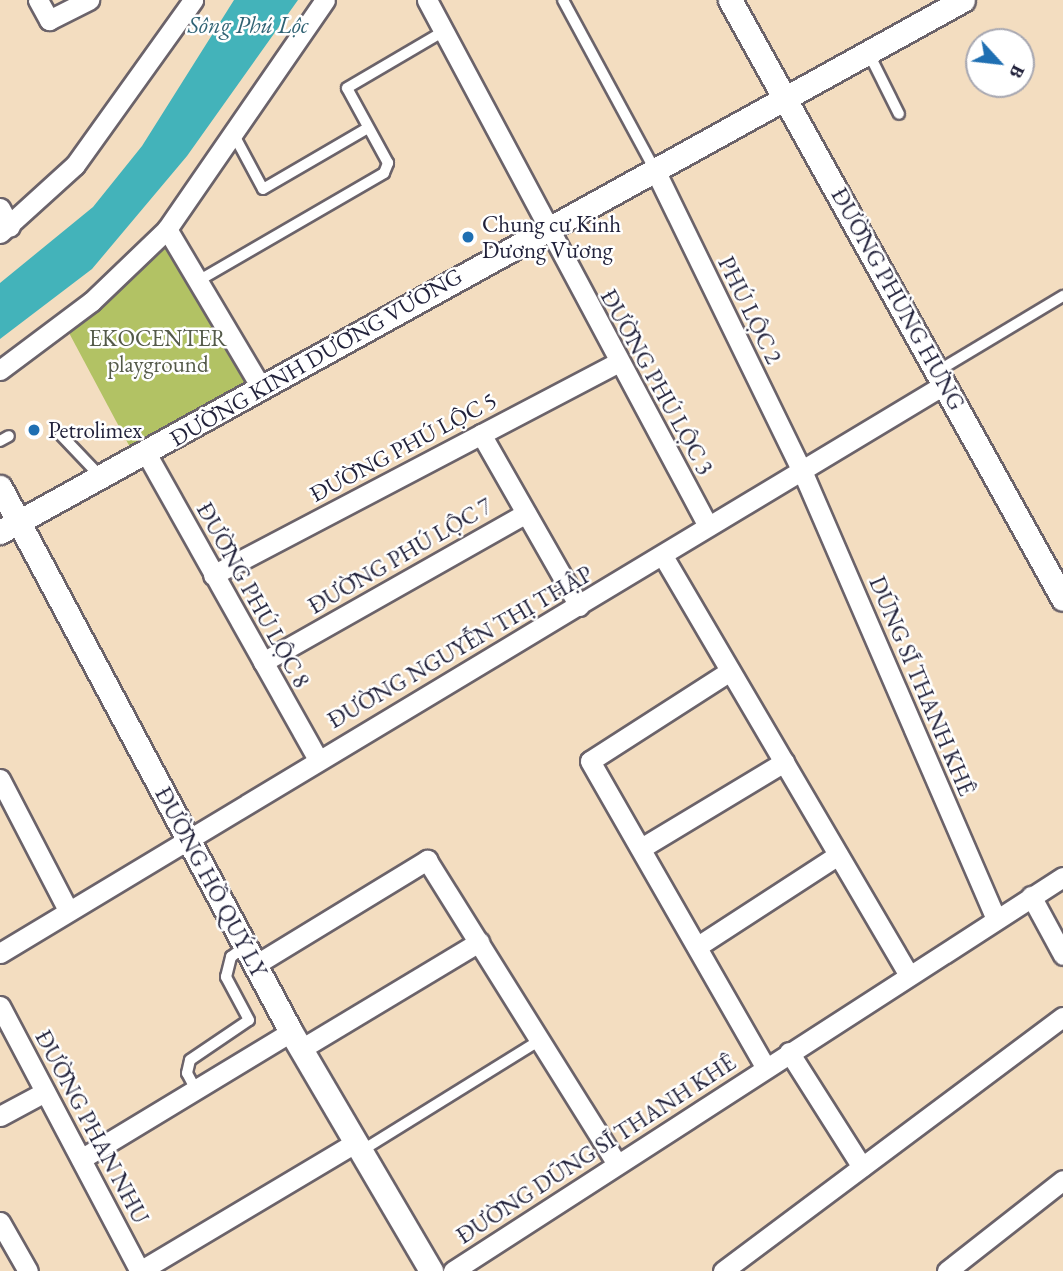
<!DOCTYPE html>
<html>
<head>
<meta charset="utf-8">
<style>
  body { margin:0 }
  #map { position:relative; width:1063px; height:1271px; overflow:hidden; background:#f3ddc0; font-family:"EB Garamond",serif }
  div>[style] { position:absolute }
  .green>* { inset:0; background:#b2c264 }
  .water>* { inset:0; background:#43b3ba }
  .roads { filter:drop-shadow(2px 0 #6b636a) drop-shadow(-2px 0 #6b636a) drop-shadow(0 2px #6b636a) drop-shadow(0 -2px #6b636a) }
  .service>* { height:10px; margin:-5px; padding:0 5px; transform-origin:5px; border-radius:5px; background:#fff }
  .minor>* { height:19px; margin:-9.5px; padding:0 9.5px; transform-origin:9.5px; border-radius:9.5px; background:#fff }
  .tertiary>* { height:23px; margin:-11.5px; padding:0 11.5px; transform-origin:11.5px; border-radius:11.5px; background:#fff }
  .dots>* { width:19px; height:19px; translate:-50% -50%; box-sizing:border-box; border:4px solid #fff; border-radius:50% }
  span { translate:-50% -50%; white-space:nowrap; text-align:center; line-height:1.15; -webkit-text-stroke:5px #fff; paint-order:stroke }
  .poi-label { font-size:23px; color:#22223b }
  .left { translate:0 -50%; text-align:left }
  .street-label { font-size:23px; color:#22223b }
  .park-label { font-size:23px; color:#545a49 }
  .water-label { font-size:24px; color:#316374; font-style:italic }
  .north { position:absolute; left:965px; top:28px; width:70px; height:70px; box-sizing:border-box; background:#fff; border:2px solid #a7a7b1; border-radius:50%; rotate:117deg; font-size:19px; font-weight:700; line-height:28px; text-align:center; color:#22223b }
  .north::after { content:''; display:block; margin:auto; width:24px; height:32px; background:#1f6fb2; clip-path:polygon(50% 0,100% 100%,50% 72%,0 100%) }
</style>
</head>
<body>
<div id="map">
  <div class="green">
    <i style="clip-path:polygon(167px 229px,261px 387px,132px 451px,68px 331px)"></i>
  </div>
  <div class="water">
    <i style="clip-path:polygon(234px 0,298px 0,187px 156px,92px 269px,0 339px,0 283px,93px 207px,142px 146px)"></i>
  </div>
  <div class="roads">
    <div class="service">
      <i style="left:563px;top:0;width:191px;rotate:61.6deg"></i>
      <i style="left:868px;top:52px;width:69px;rotate:63.4deg"></i>
      <i style="left:234px;top:135px;width:61px;rotate:61.8deg"></i>
      <i style="left:263px;top:189px;width:119px;rotate:-30.2deg"></i>
      <i style="left:198px;top:281px;width:215px;rotate:-30.1deg"></i>
      <i style="left:384px;top:173px;width:11px;rotate:-68deg"></i>
      <i style="left:388px;top:163px;width:85px;rotate:-118.7deg"></i>
      <i style="left:347px;top:88px;width:113px;rotate:-30.4deg"></i>
      <i style="left:938px;top:371px;width:146px;rotate:-31deg"></i>
      <i style="left:61px;top:435px;width:58px;rotate:46.4deg"></i>
      <i style="left:0;top:441px;width:10px;rotate:-29deg"></i>
      <i style="left:196px;top:1090px;width:19px;rotate:-118deg"></i>
      <i style="left:187px;top:1073px;width:13px;rotate:-77deg"></i>
      <i style="left:190px;top:1060px;width:71px;rotate:-34.1deg"></i>
      <i style="left:249px;top:1020px;width:49px;rotate:-118.1deg"></i>
      <i style="left:226px;top:977px;width:21px;rotate:-76deg"></i>
      <i style="left:231px;top:957px;width:18px;rotate:-38deg"></i>
      <i style="left:361px;top:1151px;width:211px;rotate:-31.8deg"></i>
    </div>
    <div class="minor">
      <i style="left:38px;top:0;width:23px;rotate:61deg"></i>
      <i style="left:49px;top:20px;width:45px;rotate:-26.6deg"></i>
      <i style="left:427px;top:0;width:596px;rotate:61.89deg"></i>
      <i style="left:654px;top:168px;width:339px;rotate:64deg"></i>
      <i style="left:803px;top:473px;width:485px;rotate:66.6deg"></i>
      <i style="left:0;top:208px;width:21px;rotate:62deg"></i>
      <i style="left:167px;top:229px;width:184px;rotate:59.3deg"></i>
      <i style="left:0;top:233px;width:101px;rotate:-42.2deg"></i>
      <i style="left:75px;top:165px;width:203px;rotate:-54.4deg"></i>
      <i style="left:0;top:370px;width:114px;rotate:-36.8deg"></i>
      <i style="left:91px;top:302px;width:105px;rotate:-43.8deg"></i>
      <i style="left:167px;top:229px;width:278px;rotate:-55.4deg"></i>
      <i style="left:481px;top:434px;width:198px;rotate:60.3deg"></i>
      <i style="left:146px;top:453px;width:352px;rotate:60.7deg"></i>
      <i style="left:663px;top:556px;width:485px;rotate:59.6deg"></i>
      <i style="left:213px;top:575px;width:455px;rotate:-27.7deg"></i>
      <i style="left:263px;top:662px;width:302px;rotate:-29.5deg"></i>
      <i style="left:730px;top:671px;width:166px;rotate:147.3deg"></i>
      <i style="left:590px;top:761px;width:353px;rotate:60.2deg"></i>
      <i style="left:0;top:779px;width:148px;rotate:62.6deg"></i>
      <i style="left:643px;top:847px;width:165px;rotate:-31.1deg"></i>
      <i style="left:1031px;top:896px;width:67px;rotate:61.5deg"></i>
      <i style="left:698px;top:946px;width:167px;rotate:-33deg"></i>
      <i style="left:0;top:953px;width:1103px;rotate:-31.05deg"></i>
      <i style="left:255px;top:965px;width:202px;rotate:-31.4deg"></i>
      <i style="left:427px;top:860px;width:358px;rotate:58deg"></i>
      <i style="left:0;top:1006px;width:300px;rotate:62.2deg"></i>
      <i style="left:301px;top:1049px;width:208px;rotate:-31deg"></i>
      <i style="left:789px;top:1052px;width:136px;rotate:57.6deg"></i>
      <i style="left:0;top:1116px;width:51px;rotate:-28.1deg"></i>
      <i style="left:81px;top:1159px;width:245px;rotate:-31.2deg"></i>
      <i style="left:0;top:1222px;width:56px;rotate:60.3deg"></i>
      <i style="left:140px;top:1271px;width:250px;rotate:-30.8deg"></i>
      <i style="left:453px;top:1271px;width:726px;rotate:-32.86deg"></i>
      <i style="left:723px;top:1271px;width:424px;rotate:-36.8deg"></i>
      <i style="left:947px;top:1271px;width:147px;rotate:-38.1deg"></i>
    </div>
    <div class="tertiary">
      <i style="left:730px;top:0;width:685px;rotate:60.93deg"></i>
      <i style="left:0;top:487px;width:618px;rotate:61.9deg"></i>
      <i style="left:291px;top:1032px;width:277px;rotate:59.6deg"></i>
      <i style="left:0;top:532px;width:1100px;rotate:-28.92deg"></i>
    </div>
  </div>
  <div class="dots">
    <i style="left:468px;top:237px;background:#1f6fb2"></i>
    <i style="left:34px;top:430px;background:#1f6fb2"></i>
  </div>
  <div class="poi-label">
    <span class="left" style="left:482px;top:237px">Chung cư Kinh<br>Dương Vương</span>
    <span class="left" style="left:48px;top:430px">Petrolimex</span>
  </div>
  <div class="street-label">
    <span style="left:898px;top:299px;rotate:61deg">ĐƯỜNG PHÙNG HƯNG</span>
    <span style="left:750px;top:310px;rotate:64deg">PHÚ LỘC 2</span>
    <span style="left:316px;top:357px;rotate:-30deg">ĐƯỜNG KINH DƯƠNG VƯƠNG</span>
    <span style="left:657px;top:382px;rotate:61deg">ĐƯỜNG PHÚ LỘC 3</span>
    <span style="left:403px;top:447px;rotate:-28deg">ĐƯỜNG PHÚ LỘC 5</span>
    <span style="left:400px;top:556px;rotate:-30deg">ĐƯỜNG PHÚ LỘC 7</span>
    <span style="left:253px;top:595px;rotate:61deg">ĐƯỜNG PHÚ LỘC 8</span>
    <span style="left:460px;top:647px;rotate:-30deg">ĐƯỜNG NGUYỄN THỊ THẬP</span>
    <span style="left:922px;top:686px;rotate:67deg">DŨNG SĨ THANH KHÊ</span>
    <span style="left:211px;top:882px;rotate:62deg">ĐƯỜNG HỒ QUÝ LY</span>
    <span style="left:92px;top:1127px;rotate:62deg">ĐƯỜNG PHAN NHU</span>
    <span style="left:596px;top:1149px;rotate:-33deg">ĐƯỜNG DŨNG SĨ THANH KHÊ</span>
  </div>
  <div class="park-label">
    <span style="left:158px;top:351px">EKOCENTER<br>playground</span>
  </div>
  <div class="water-label">
    <span style="left:248px;top:25px">Sông Phú Lộc</span>
  </div>
  <div class="north">B</div>
</div>
</body>
</html>
